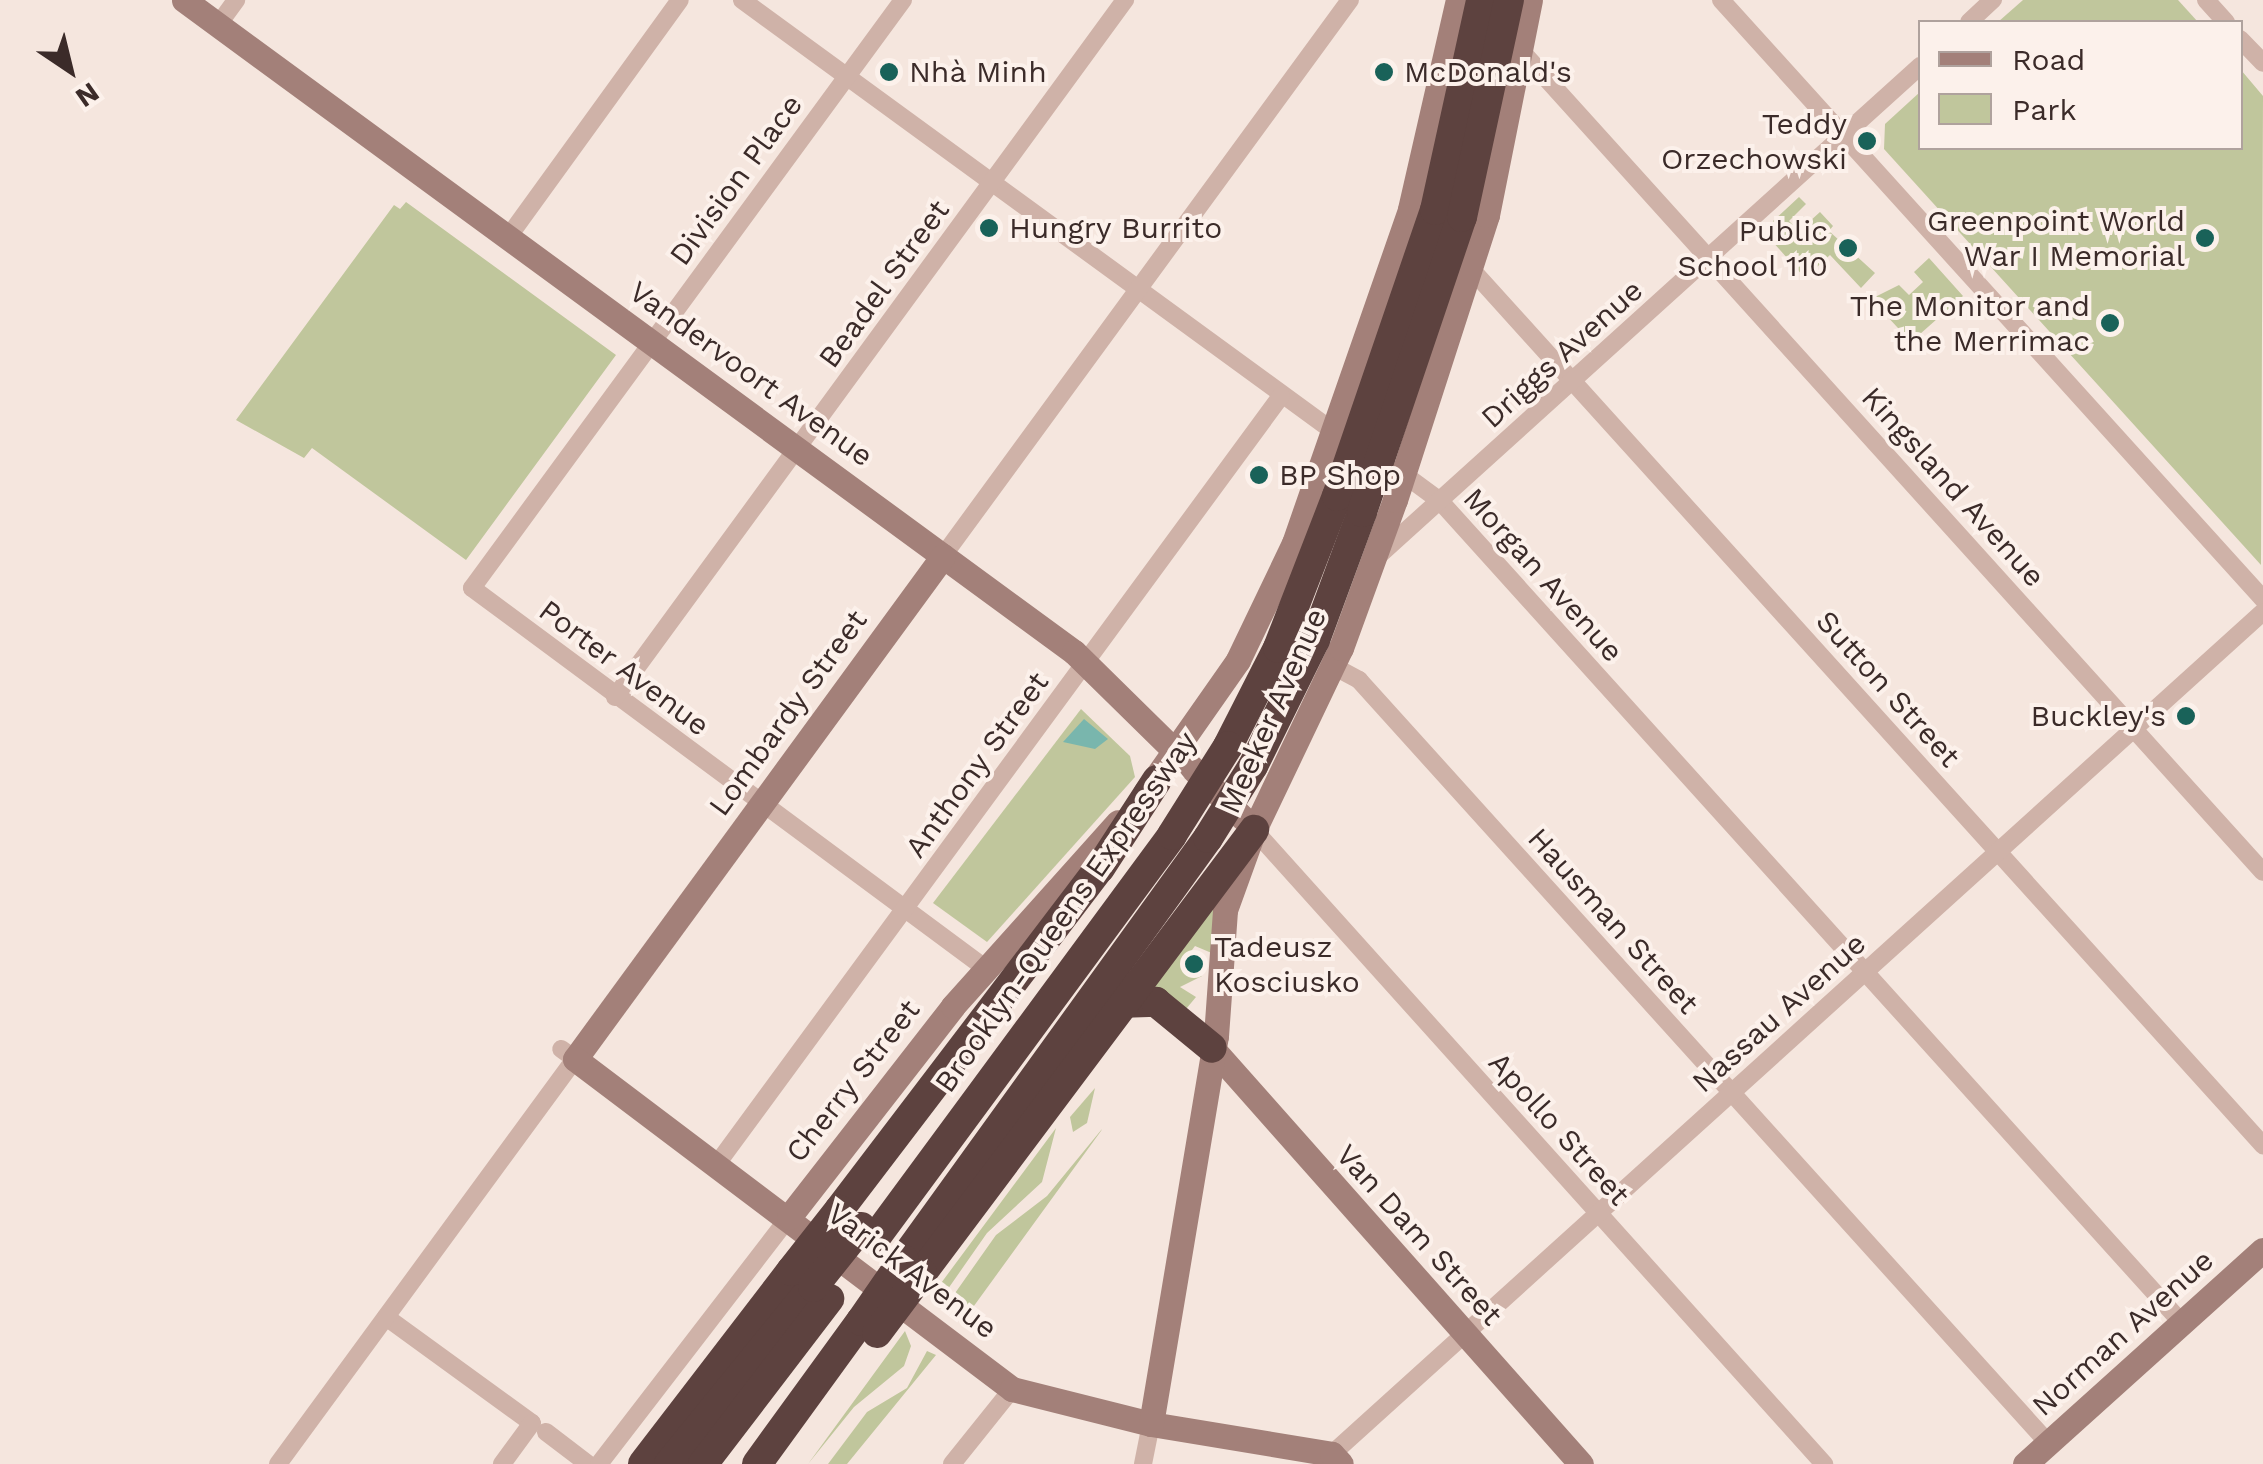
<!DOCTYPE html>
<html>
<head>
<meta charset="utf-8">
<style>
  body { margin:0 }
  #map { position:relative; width:2263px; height:1464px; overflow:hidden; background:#f5e6de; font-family:"Work Sans",sans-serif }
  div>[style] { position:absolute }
  .green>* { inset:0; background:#c0c69c }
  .water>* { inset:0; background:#79b6ad }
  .minor>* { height:18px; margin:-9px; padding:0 9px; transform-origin:9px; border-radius:9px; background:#cfb2a8 }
  .secondary>* { height:25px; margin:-12.5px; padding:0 12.5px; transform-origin:12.5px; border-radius:12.5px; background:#a38079 }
  .motorway>* { height:30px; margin:-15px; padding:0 15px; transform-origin:15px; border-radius:15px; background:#5d423f }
  .motorway-bridge>* { height:30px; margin:-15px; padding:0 15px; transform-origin:15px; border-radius:15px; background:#5d423f }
  .dots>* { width:28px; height:28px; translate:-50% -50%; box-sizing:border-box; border:5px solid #fcf1eb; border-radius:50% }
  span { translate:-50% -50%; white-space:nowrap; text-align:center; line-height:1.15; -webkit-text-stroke:8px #fcf1eb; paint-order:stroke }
  .poi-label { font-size:30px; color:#3b2b29 }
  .left { translate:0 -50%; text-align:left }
  .right { translate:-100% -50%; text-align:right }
  .street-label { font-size:30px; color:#3b2b29 }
  .legend { position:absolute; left:1918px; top:20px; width:325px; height:130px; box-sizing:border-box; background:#fcf1eb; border:2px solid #afa29d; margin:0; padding:12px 18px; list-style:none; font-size:30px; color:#3b2b29 }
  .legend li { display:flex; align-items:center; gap:20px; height:50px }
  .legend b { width:50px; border:2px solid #afa29d }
  .north { position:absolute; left:20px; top:20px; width:100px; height:100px; -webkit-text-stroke:8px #fcf1eb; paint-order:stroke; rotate:145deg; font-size:28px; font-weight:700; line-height:40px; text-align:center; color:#3b2b29 }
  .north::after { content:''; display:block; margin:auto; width:35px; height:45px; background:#3b2b29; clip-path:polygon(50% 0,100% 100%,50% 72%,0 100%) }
</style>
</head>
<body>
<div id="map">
  <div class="green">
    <i style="clip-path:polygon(2023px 0,2178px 0,2198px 22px,1998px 22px)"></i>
    <i style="clip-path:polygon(2241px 70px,2263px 96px,2261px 565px,1884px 149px,1885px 124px,1920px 92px,1920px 148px,2240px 148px)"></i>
    <i style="clip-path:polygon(1799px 197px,1806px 204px,1789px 221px,1799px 231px,1820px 212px,1833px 226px,1829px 231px,1875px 273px,1861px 288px,1830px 255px,1805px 278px,1771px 240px,1782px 231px,1773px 221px)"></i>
    <i style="clip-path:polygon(406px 202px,616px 355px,466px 560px,312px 448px,304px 458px,236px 420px,394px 205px,400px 209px)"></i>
    <i style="clip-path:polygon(1929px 258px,1963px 296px,1911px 342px,1871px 299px,1899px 285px,1909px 295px,1923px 282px,1914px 272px)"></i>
    <i style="clip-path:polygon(1081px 709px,1130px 756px,1135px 777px,987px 942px,933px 903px)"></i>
    <i style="clip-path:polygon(1226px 872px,1214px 954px,1195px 946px,1189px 954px,1198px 961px,1192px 969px,1202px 976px,1180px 987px,1196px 997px,1186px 1009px,1150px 989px)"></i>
    <i style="clip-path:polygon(1095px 1088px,1087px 1123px,1073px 1132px,1070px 1117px)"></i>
    <i style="clip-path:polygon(1056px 1128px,1042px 1182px,987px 1233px,943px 1296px,930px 1298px)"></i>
    <i style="clip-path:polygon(1102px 1129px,1101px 1131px,963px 1321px,953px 1296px,996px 1235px,1047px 1196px)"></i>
    <i style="clip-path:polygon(905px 1331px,911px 1346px,904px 1366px,854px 1407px,808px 1464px)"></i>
    <i style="clip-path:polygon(927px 1351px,936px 1355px,847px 1464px,828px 1464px,867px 1412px,907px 1388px)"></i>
  </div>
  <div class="water">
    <i style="clip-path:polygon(1084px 719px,1108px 739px,1095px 749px,1063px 742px)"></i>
  </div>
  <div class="minor">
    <i style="left:742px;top:0;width:741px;rotate:36.11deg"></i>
    <i style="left:903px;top:0;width:729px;rotate:126.24deg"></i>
    <i style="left:472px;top:588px;width:638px;rotate:36.53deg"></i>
    <i style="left:1721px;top:0;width:808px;rotate:47.86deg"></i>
    <i style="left:2206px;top:0;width:30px;rotate:48deg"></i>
    <i style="left:1969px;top:22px;width:33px;rotate:-43deg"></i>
    <i style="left:218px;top:25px;width:31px;rotate:-54deg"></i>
    <i style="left:2240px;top:39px;width:33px;rotate:46deg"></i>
    <i style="left:1516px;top:45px;width:1114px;rotate:47.91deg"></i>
    <i style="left:509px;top:236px;width:291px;rotate:-54.1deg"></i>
    <i style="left:1472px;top:270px;width:1180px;rotate:47.89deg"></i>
    <i style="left:1398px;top:470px;width:52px;rotate:36.4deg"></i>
    <i style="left:1440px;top:501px;width:1107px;rotate:47.93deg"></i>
    <i style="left:943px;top:556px;width:689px;rotate:-53.8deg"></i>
    <i style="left:1377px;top:557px;width:732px;rotate:-42.12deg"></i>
    <i style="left:1333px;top:666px;width:30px;rotate:28deg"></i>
    <i style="left:1359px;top:680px;width:1029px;rotate:47.91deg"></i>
    <i style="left:615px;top:697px;width:864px;rotate:-53.81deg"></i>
    <i style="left:1254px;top:830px;width:853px;rotate:48.04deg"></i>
    <i style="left:717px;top:1164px;width:953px;rotate:-53.71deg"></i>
    <i style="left:386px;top:1317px;width:180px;rotate:36deg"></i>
    <i style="left:532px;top:1423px;width:51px;rotate:126.2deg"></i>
    <i style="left:546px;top:1432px;width:53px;rotate:37.3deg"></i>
    <i style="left:1332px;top:1454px;width:1255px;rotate:-42.13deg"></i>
    <i style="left:278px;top:1464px;width:502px;rotate:-53.75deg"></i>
    <i style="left:575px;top:1059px;width:17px;rotate:-144deg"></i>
    <i style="left:599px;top:1464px;width:312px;rotate:-52.4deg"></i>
    <i style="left:952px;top:1464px;width:96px;rotate:-51.3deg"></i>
    <i style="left:1143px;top:1464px;width:41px;rotate:-78.7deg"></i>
  </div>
  <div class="secondary">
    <i style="left:184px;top:0;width:1103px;rotate:36.23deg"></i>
    <i style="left:1074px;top:652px;width:237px;rotate:44.5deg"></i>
    <i style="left:943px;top:556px;width:623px;rotate:126.19deg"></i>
    <i style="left:575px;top:1059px;width:548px;rotate:37.06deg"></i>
    <i style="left:1012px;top:1389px;width:143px;rotate:14.1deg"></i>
    <i style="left:1151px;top:1424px;width:183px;rotate:9.4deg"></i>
    <i style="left:1332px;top:1454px;width:13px;rotate:48deg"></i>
    <i style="left:1145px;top:793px;width:162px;rotate:-55deg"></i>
    <i style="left:1238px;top:660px;width:130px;rotate:-64.4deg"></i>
    <i style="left:1294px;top:543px;width:354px;rotate:-70.8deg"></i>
    <i style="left:1410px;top:209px;width:214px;rotate:-77.1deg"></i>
    <i style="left:1212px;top:1048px;width:556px;rotate:48.43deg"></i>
    <i style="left:789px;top:1217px;width:267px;rotate:-52.1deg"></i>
    <i style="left:953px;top:1006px;width:247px;rotate:-48.1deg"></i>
    <i style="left:1151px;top:1424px;width:393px;rotate:-80.5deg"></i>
    <i style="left:1216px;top:1036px;width:126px;rotate:-85.9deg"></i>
    <i style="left:1225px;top:910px;width:85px;rotate:-70.1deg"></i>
    <i style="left:1254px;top:830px;width:202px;rotate:-64.5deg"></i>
    <i style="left:1341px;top:648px;width:158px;rotate:-70deg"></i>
    <i style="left:1395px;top:500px;width:299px;rotate:-72.1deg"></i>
    <i style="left:1487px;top:215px;width:219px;rotate:-78.7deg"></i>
    <i style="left:2025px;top:1464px;width:320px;rotate:-42deg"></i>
  </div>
  <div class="motorway">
    <i style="left:1228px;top:746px;width:110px;rotate:-63deg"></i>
    <i style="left:1278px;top:648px;width:163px;rotate:-68.8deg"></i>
    <i style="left:1253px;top:766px;width:140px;rotate:-63.8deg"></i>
    <i style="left:1315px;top:640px;width:136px;rotate:-69.8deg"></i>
    <i style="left:1118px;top:1003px;width:38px;rotate:-2deg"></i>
    <i style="left:1156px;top:1002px;width:72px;rotate:39.4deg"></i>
    <i style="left:839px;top:1210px;width:430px;rotate:-52.7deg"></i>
    <i style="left:1100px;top:868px;width:105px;rotate:-57.1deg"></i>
    <i style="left:876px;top:1237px;width:499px;rotate:-53.6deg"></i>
    <i style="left:904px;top:1259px;width:519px;rotate:-54.17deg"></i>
    <i style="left:922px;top:1273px;width:554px;rotate:-53.15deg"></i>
    <i style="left:643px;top:1464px;width:243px;rotate:-52.5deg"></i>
    <i style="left:669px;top:1464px;width:228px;rotate:-50.9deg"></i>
    <i style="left:703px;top:1464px;width:208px;rotate:-52.6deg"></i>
    <i style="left:757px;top:1464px;width:177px;rotate:-54deg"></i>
  </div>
  <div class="motorway-bridge">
    <i style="left:1337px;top:496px;width:302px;rotate:-71.1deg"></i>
    <i style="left:1435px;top:210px;width:215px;rotate:-77.6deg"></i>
    <i style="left:1362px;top:512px;width:311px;rotate:-71.3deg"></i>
    <i style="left:1462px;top:217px;width:222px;rotate:-77.8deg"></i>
    <i style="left:1172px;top:835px;width:105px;rotate:-57.8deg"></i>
    <i style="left:1208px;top:838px;width:85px;rotate:-58deg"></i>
    <i style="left:791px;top:1271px;width:78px;rotate:-51.8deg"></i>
    <i style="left:813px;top:1287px;width:77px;rotate:-51.3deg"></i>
    <i style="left:861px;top:1321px;width:75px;rotate:-55.3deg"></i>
    <i style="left:877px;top:1333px;width:75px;rotate:-53.1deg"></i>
  </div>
  <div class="dots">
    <i style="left:889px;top:72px;background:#196259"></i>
    <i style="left:1384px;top:72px;background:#196259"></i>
    <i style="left:1867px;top:141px;background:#196259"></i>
    <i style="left:989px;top:228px;background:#196259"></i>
    <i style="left:2205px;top:238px;background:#196259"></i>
    <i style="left:1848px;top:248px;background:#196259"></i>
    <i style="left:2110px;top:323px;background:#196259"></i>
    <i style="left:1259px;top:475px;background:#196259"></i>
    <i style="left:2186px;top:716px;background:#196259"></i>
    <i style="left:1194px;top:964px;background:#196259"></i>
  </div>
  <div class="poi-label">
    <span class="left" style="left:909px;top:72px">Nhà Minh</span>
    <span class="left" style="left:1404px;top:72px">McDonald's</span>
    <span class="right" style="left:1847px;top:141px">Teddy<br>Orzechowski</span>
    <span class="right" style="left:2185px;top:238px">Greenpoint World<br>War I Memorial</span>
    <span class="left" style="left:1009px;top:228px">Hungry Burrito</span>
    <span class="right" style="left:1828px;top:248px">Public<br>School 110</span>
    <span class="right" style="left:2090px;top:323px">The Monitor and<br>the Merrimac</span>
    <span class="left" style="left:1279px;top:475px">BP Shop</span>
    <span class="right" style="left:2166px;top:716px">Buckley's</span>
    <span class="left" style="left:1214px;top:964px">Tadeusz<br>Kosciusko</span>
  </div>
  <div class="street-label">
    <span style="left:736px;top:180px;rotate:-54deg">Division Place</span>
    <span style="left:884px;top:284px;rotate:-54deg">Beadel Street</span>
    <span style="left:1562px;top:354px;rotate:-42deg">Driggs Avenue</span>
    <span style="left:751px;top:374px;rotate:36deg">Vandervoort Avenue</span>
    <span style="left:1953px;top:487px;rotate:48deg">Kingsland Avenue</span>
    <span style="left:1543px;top:575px;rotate:48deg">Morgan Avenue</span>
    <span style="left:624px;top:668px;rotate:37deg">Porter Avenue</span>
    <span style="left:1888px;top:689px;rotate:48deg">Sutton Street</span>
    <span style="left:1273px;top:711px;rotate:-66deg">Meeker Avenue</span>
    <span style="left:788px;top:713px;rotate:-54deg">Lombardy Street</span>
    <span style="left:977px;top:765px;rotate:-54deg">Anthony Street</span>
    <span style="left:1066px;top:912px;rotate:-55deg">Brooklyn-Queens Expressway</span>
    <span style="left:1613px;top:921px;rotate:48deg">Hausman Street</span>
    <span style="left:1779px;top:1013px;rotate:-42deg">Nassau Avenue</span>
    <span style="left:853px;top:1081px;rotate:-52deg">Cherry Street</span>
    <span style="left:1559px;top:1129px;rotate:48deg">Apollo Street</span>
    <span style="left:1419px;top:1235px;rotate:48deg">Van Dam Street</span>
    <span style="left:912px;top:1271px;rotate:37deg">Varick Avenue</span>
    <span style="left:2123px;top:1333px;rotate:-42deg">Norman Avenue</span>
  </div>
  <ul class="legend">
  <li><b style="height:12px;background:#a38079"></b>Road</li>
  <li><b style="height:28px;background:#c0c69c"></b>Park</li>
  </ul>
  <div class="north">N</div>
</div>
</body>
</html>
